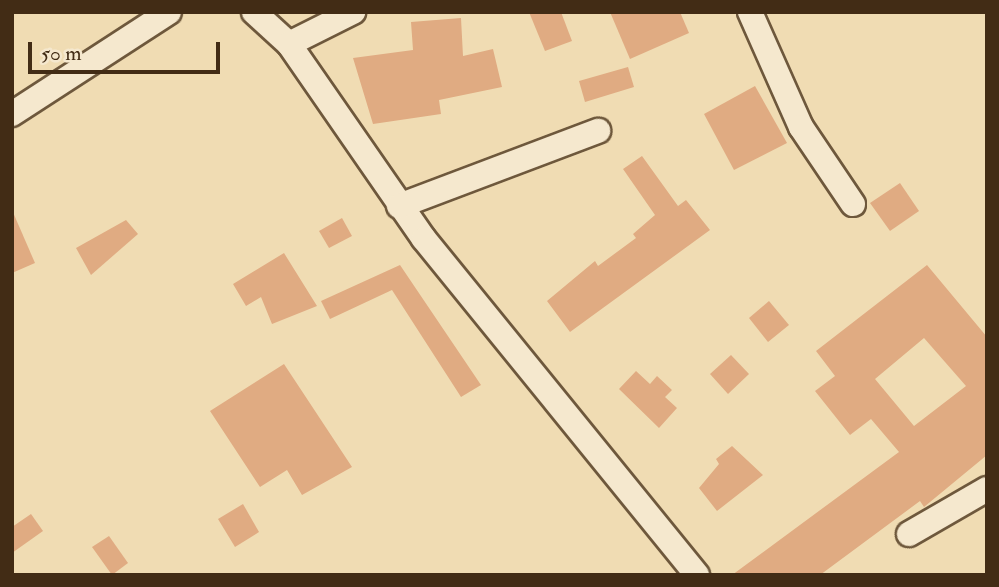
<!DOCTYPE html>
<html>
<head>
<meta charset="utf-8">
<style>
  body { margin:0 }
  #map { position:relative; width:999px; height:587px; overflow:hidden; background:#f0dcb3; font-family:"IM FELL Double Pica",serif }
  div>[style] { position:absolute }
  .building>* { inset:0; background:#e0ab82 }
  .roads { filter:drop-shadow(2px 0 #6e583c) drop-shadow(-2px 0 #6e583c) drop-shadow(0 2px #6e583c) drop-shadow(0 -2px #6e583c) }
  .minor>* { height:24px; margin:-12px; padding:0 12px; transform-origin:12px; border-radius:12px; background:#f5e8ce }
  span { translate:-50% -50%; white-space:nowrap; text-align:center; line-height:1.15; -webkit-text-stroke:7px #f5e8ce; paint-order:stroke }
  .frame { position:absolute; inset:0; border:14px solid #422c15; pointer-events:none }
  .scale { position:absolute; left:28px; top:42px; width:192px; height:32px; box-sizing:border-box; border:4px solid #422c15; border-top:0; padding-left:9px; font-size:21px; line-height:24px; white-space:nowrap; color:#422c15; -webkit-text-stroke:5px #f5e8ce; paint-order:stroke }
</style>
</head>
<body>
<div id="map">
  <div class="building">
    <i style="clip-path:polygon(529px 12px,561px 12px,572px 41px,545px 51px)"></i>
    <i style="clip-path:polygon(610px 12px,680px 12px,689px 33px,630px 59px)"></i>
    <i style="clip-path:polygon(461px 18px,463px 56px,493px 49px,502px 87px,439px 100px,441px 114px,373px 124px,353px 58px,413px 50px,411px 22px)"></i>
    <i style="clip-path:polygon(628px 67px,634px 87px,585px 102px,579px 81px)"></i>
    <i style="clip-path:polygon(755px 86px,787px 143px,734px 170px,704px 114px)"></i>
    <i style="clip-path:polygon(642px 156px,678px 206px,686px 200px,710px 230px,570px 332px,547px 301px,595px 261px,598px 266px,636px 238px,633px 234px,655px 215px,623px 169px)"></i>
    <i style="clip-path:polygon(900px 183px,919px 211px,890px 231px,870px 203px)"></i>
    <i style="clip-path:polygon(12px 210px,35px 263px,12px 273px)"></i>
    <i style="clip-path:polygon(342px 218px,352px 236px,329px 248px,319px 231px)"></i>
    <i style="clip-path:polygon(126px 220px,138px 234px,91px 275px,76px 248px)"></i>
    <i style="clip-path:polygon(284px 253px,317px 306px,272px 324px,261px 297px,246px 306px,233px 284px)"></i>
    <i style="clip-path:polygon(400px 265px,481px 385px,461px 397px,392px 290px,330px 319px,321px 301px)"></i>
    <i style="clip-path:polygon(evenodd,927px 265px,987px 337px,987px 455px,924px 507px,920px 501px,820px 575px,732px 575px,899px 452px,871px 419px,850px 435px,815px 391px,835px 376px,816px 351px,927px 265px,924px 338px,966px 386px,914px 426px,875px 379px,924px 338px)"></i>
    <i style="clip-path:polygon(769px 301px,789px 325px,768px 342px,749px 318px)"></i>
    <i style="clip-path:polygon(731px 355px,749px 374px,728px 394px,710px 374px)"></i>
    <i style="clip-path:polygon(284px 364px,352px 467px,302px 495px,287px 470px,260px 487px,210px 411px)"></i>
    <i style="clip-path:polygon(636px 371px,650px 384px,657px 376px,672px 390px,665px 397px,677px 408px,659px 428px,619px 389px)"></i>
    <i style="clip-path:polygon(732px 446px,763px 475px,717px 511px,699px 488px,719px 464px,716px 459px)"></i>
    <i style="clip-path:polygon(243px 504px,259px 532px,235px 547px,218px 519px)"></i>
    <i style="clip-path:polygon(31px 514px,43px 531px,12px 553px,12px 527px)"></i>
    <i style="clip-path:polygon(109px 536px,128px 563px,112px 575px,92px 547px)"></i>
  </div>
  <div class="roads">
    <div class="minor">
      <i style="left:254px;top:12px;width:47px;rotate:42.4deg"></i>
      <i style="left:289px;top:44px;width:237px;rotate:55.3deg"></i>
      <i style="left:424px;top:239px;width:433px;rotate:50.9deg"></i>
      <i style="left:750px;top:12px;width:126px;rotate:66.1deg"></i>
      <i style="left:801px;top:127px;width:93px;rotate:56deg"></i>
      <i style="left:289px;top:44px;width:72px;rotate:-26.6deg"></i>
      <i style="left:12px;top:114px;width:187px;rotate:-33deg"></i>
      <i style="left:399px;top:206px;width:213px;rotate:-20.7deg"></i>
      <i style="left:909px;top:534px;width:90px;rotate:-30deg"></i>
    </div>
  </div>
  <div class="frame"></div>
  <div class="scale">50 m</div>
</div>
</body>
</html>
